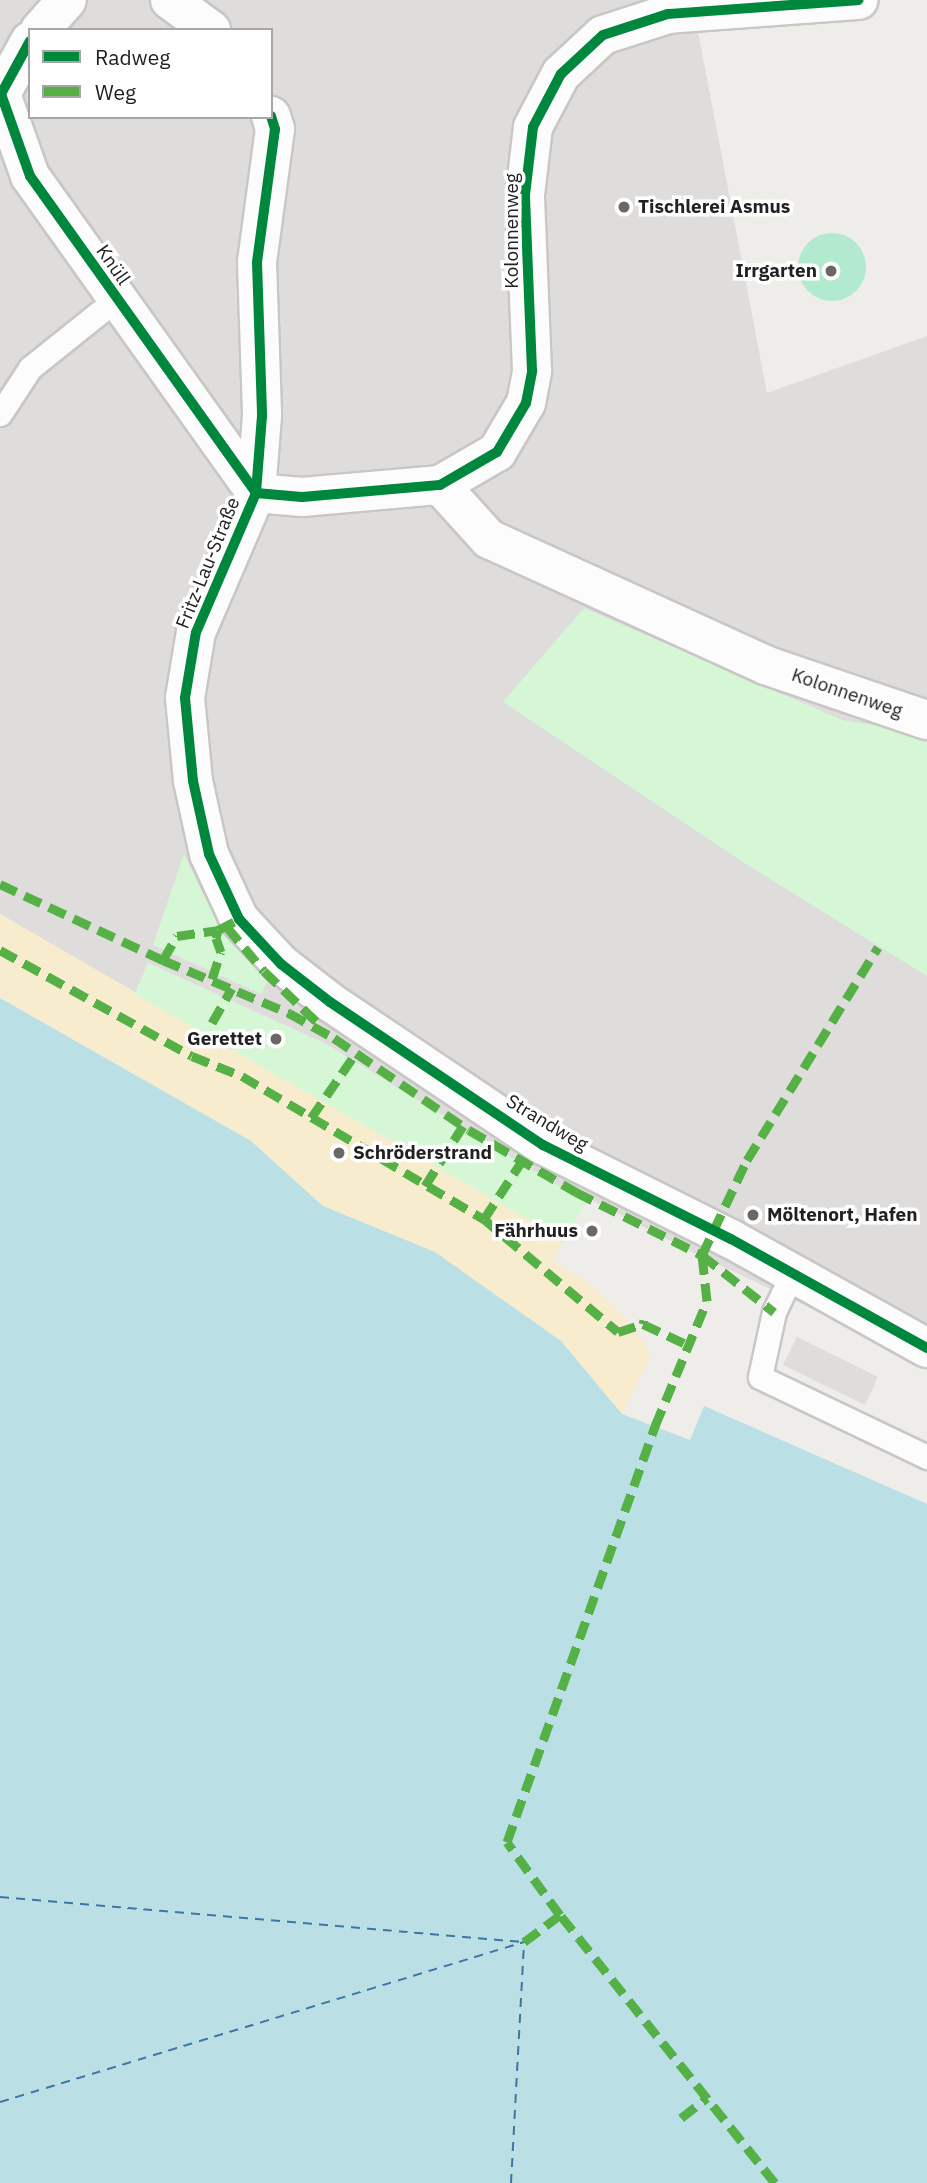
<!DOCTYPE html>
<html>
<head>
<meta charset="utf-8">
<style>
  body { margin:0 }
  #map { position:relative; width:927px; height:2183px; overflow:hidden; background:#efedea; font-family:"IBM Plex Sans",sans-serif }
  div>[style] { position:absolute }
  .residential>* { inset:0; background:#dfdddb }
  .sand>* { inset:0; background:#f8eccf }
  .park>* { inset:0; background:#d6f7d5 }
  .pitch>* { inset:0; background:#b1eace }
  .round { border-radius:50% }
  .parking>* { inset:0; background:#dedddb }
  .water>* { inset:0; background:#bae0e6 }
  .ferry>* { height:2px; margin-top:-1px; transform-origin:0; background:repeating-linear-gradient(90deg,#3c76a2 0 9px,transparent 0 16px) }
  .roads { filter:drop-shadow(2px 0 #c8c7c6) drop-shadow(-2px 0 #c8c7c6) drop-shadow(0 2px #c8c7c6) drop-shadow(0 -2px #c8c7c6) }
  .lane>* { height:23px; margin:-11.5px; padding:0 11.5px; transform-origin:11.5px; border-radius:11.5px; background:#fdfcfc }
  .street>* { height:38px; margin:-19px; padding:0 19px; transform-origin:19px; border-radius:19px; background:#fdfcfc }
  .quiet>* { height:9px; margin-top:-4.5px; transform-origin:0; background:repeating-linear-gradient(90deg,#55b145 0 18px,transparent 0 27px) }
  .cycleway>* { height:10px; margin:-5px; padding:0 5px; transform-origin:5px; border-radius:5px; background:#00873e }
  .dots>* { width:19px; height:19px; translate:-50% -50%; box-sizing:border-box; border:4px solid #fff; border-radius:50% }
  span { translate:-50% -50%; white-space:nowrap; text-align:center; line-height:1.15; -webkit-text-stroke:7px #fff; paint-order:stroke }
  .poi-label { font-size:19px; color:#212121; font-weight:700 }
  .left { translate:0 -50%; text-align:left }
  .right { translate:-100% -50%; text-align:right }
  .street-label { font-size:19px; color:#212121 }
  .legend { position:absolute; left:28px; top:28px; width:245px; height:91px; box-sizing:border-box; background:#fff; border:2px solid #a6a6a6; margin:0; padding:9px 12px; list-style:none; font-size:21px; color:#212121 }
  .legend li { display:flex; align-items:center; gap:14px; height:35px }
  .legend b { width:35px; border:2px solid #a6a6a6 }
</style>
</head>
<body>
<div id="map">
  <div class="residential">
    <i style="clip-path:polygon(evenodd,0 0,692px 0,767px 393px,927px 336px,927px 1368px,887px 1344px,690px 1251px,589px 1199px,586px 1203px,326px 1044px,148px 963px,135px 994px,0 914px,0 0,30px 30px,271px 30px,271px 117px,30px 117px,30px 30px)"></i>
  </div>
  <div class="sand">
    <i style="clip-path:polygon(0 914px,542px 1227px,562px 1244px,553px 1261px,586px 1280px,634px 1327px,651px 1356px,622px 1414px,561px 1341px,435px 1252px,323px 1206px,251px 1141px,0 998px)"></i>
  </div>
  <div class="park">
    <i style="clip-path:polygon(584px 608px,842px 720px,927px 734px,927px 976px,749px 866px,503px 702px)"></i>
    <i style="clip-path:polygon(184px 854px,206px 900px,228px 933px,268px 980px,261px 994px,153px 945px)"></i>
    <i style="clip-path:polygon(148px 963px,326px 1044px,586px 1203px,562px 1244px,542px 1227px,135px 994px)"></i>
  </div>
  <div class="pitch">
    <i class="round" style="left:798px;top:233px;width:68px;height:68px"></i>
  </div>
  <div class="parking">
    <i style="clip-path:polygon(0 0,43px 0,0 49px)"></i>
    <i style="clip-path:polygon(30px 99px,30px 117px,58px 117px,76px 160px,54px 188px,21px 102px)"></i>
    <i style="clip-path:polygon(797px 1337px,878px 1377px,865px 1405px,783px 1365px)"></i>
  </div>
  <div class="water">
    <i style="clip-path:polygon(0 998px,251px 1141px,323px 1206px,435px 1252px,561px 1341px,622px 1414px,690px 1440px,704px 1406px,927px 1504px,927px 2183px,0 2183px)"></i>
  </div>
  <div class="ferry">
    <i style="left:0;top:1897px;width:525px;rotate:4.92deg"></i>
    <i style="left:0;top:2102px;width:548px;rotate:-16.98deg"></i>
    <i style="left:511px;top:2183px;width:240px;rotate:-86.9deg"></i>
  </div>
  <div class="roads">
    <div class="lane">
      <i style="left:0;top:414px;width:55px;rotate:-56.9deg"></i>
      <i style="left:30px;top:368px;width:110px;rotate:-38.7deg"></i>
      <i style="left:793px;top:1272px;width:44px;rotate:115.4deg"></i>
      <i style="left:774px;top:1312px;width:66px;rotate:102.2deg"></i>
      <i style="left:760px;top:1377px;width:185px;rotate:25.6deg"></i>
    </div>
    <div class="street">
      <i style="left:170px;top:0;width:51px;rotate:36.2deg"></i>
      <i style="left:40px;top:30px;width:40px;rotate:-48deg"></i>
      <i style="left:30px;top:41px;width:60px;rotate:118.7deg"></i>
      <i style="left:1px;top:94px;width:87px;rotate:70.5deg"></i>
      <i style="left:30px;top:176px;width:389px;rotate:54.5deg"></i>
      <i style="left:271px;top:116px;width:14px;rotate:73deg"></i>
      <i style="left:275px;top:129px;width:134px;rotate:97.7deg"></i>
      <i style="left:257px;top:262px;width:154px;rotate:88.1deg"></i>
      <i style="left:262px;top:416px;width:77px;rotate:94.5deg"></i>
      <i style="left:256px;top:493px;width:151px;rotate:113.3deg"></i>
      <i style="left:196px;top:632px;width:67px;rotate:99.5deg"></i>
      <i style="left:185px;top:698px;width:83px;rotate:84.5deg"></i>
      <i style="left:193px;top:781px;width:75px;rotate:77.6deg"></i>
      <i style="left:209px;top:854px;width:72px;rotate:65.2deg"></i>
      <i style="left:239px;top:919px;width:62px;rotate:47deg"></i>
      <i style="left:281px;top:964px;width:62px;rotate:37.8deg"></i>
      <i style="left:330px;top:1002px;width:257px;rotate:33.9deg"></i>
      <i style="left:543px;top:1145px;width:210px;rotate:26.6deg"></i>
      <i style="left:731px;top:1239px;width:224px;rotate:29.1deg"></i>
      <i style="left:440px;top:485px;width:73px;rotate:47.8deg"></i>
      <i style="left:489px;top:539px;width:303px;rotate:24.5deg"></i>
      <i style="left:765px;top:665px;width:171px;rotate:18.8deg"></i>
      <i style="left:256px;top:493px;width:46px;rotate:5deg"></i>
      <i style="left:302px;top:497px;width:139px;rotate:-5deg"></i>
      <i style="left:440px;top:485px;width:66px;rotate:-30.1deg"></i>
      <i style="left:497px;top:452px;width:57px;rotate:-59.4deg"></i>
      <i style="left:526px;top:403px;width:33px;rotate:-79deg"></i>
      <i style="left:532px;top:371px;width:176px;rotate:-92.3deg"></i>
      <i style="left:525px;top:195px;width:68px;rotate:-83.3deg"></i>
      <i style="left:533px;top:127px;width:60px;rotate:-62.2deg"></i>
      <i style="left:561px;top:74px;width:57px;rotate:-42.9deg"></i>
      <i style="left:603px;top:35px;width:68px;rotate:-17.9deg"></i>
      <i style="left:668px;top:14px;width:191px;rotate:-4.2deg"></i>
    </div>
  </div>
  <div class="quiet">
    <i style="left:0;top:884px;width:180px;rotate:25deg"></i>
    <i style="left:163px;top:960px;width:137px;rotate:22.8deg"></i>
    <i style="left:289px;top:1013px;width:51px;rotate:29.1deg"></i>
    <i style="left:334px;top:1038px;width:163px;rotate:34.3deg"></i>
    <i style="left:469px;top:1130px;width:124px;rotate:30.1deg"></i>
    <i style="left:576px;top:1192px;width:141px;rotate:26.6deg"></i>
    <i style="left:702px;top:1255px;width:92px;rotate:38.4deg"></i>
    <i style="left:227px;top:927px;width:57px;rotate:49.9deg"></i>
    <i style="left:264px;top:971px;width:76px;rotate:43.9deg"></i>
    <i style="left:0;top:950px;width:219px;rotate:28.9deg"></i>
    <i style="left:192px;top:1056px;width:54px;rotate:21.8deg"></i>
    <i style="left:242px;top:1076px;width:281px;rotate:30.6deg"></i>
    <i style="left:484px;top:1219px;width:69px;rotate:-56.8deg"></i>
    <i style="left:163px;top:960px;width:28px;rotate:-60deg"></i>
    <i style="left:177px;top:936px;width:41px;rotate:-8.3deg"></i>
    <i style="left:218px;top:930px;width:18px;rotate:-27deg"></i>
    <i style="left:212px;top:979px;width:28px;rotate:-72deg"></i>
    <i style="left:221px;top:952px;width:15px;rotate:-110deg"></i>
    <i style="left:216px;top:938px;width:8px;rotate:-76deg"></i>
    <i style="left:212px;top:1023px;width:40px;rotate:-60.3deg"></i>
    <i style="left:311px;top:1118px;width:79px;rotate:-55.3deg"></i>
    <i style="left:425px;top:1186px;width:71px;rotate:-57.7deg"></i>
    <i style="left:484px;top:1219px;width:175px;rotate:40.1deg"></i>
    <i style="left:618px;top:1332px;width:26px;rotate:-18deg"></i>
    <i style="left:644px;top:1320px;width:4px;rotate:104deg"></i>
    <i style="left:643px;top:1324px;width:50px;rotate:25deg"></i>
    <i style="left:524px;top:1942px;width:45px;rotate:-36.9deg"></i>
    <i style="left:681px;top:2118px;width:33px;rotate:-38deg"></i>
    <i style="left:775px;top:2183px;width:344px;rotate:-128.7deg"></i>
    <i style="left:560px;top:1915px;width:90px;rotate:-126deg"></i>
    <i style="left:507px;top:1842px;width:442px;rotate:-70.4deg"></i>
    <i style="left:655px;top:1426px;width:135px;rotate:-67.4deg"></i>
    <i style="left:707px;top:1301px;width:46px;rotate:-96.2deg"></i>
    <i style="left:702px;top:1255px;width:105px;rotate:-64.7deg"></i>
    <i style="left:747px;top:1160px;width:250px;rotate:-58.4deg"></i>
  </div>
  <div class="cycleway">
    <i style="left:30px;top:41px;width:60px;rotate:118.7deg"></i>
    <i style="left:1px;top:94px;width:87px;rotate:70.5deg"></i>
    <i style="left:30px;top:176px;width:389px;rotate:54.5deg"></i>
    <i style="left:271px;top:116px;width:14px;rotate:73deg"></i>
    <i style="left:275px;top:129px;width:134px;rotate:97.7deg"></i>
    <i style="left:257px;top:262px;width:154px;rotate:88.1deg"></i>
    <i style="left:262px;top:416px;width:77px;rotate:94.5deg"></i>
    <i style="left:256px;top:493px;width:151px;rotate:113.3deg"></i>
    <i style="left:196px;top:632px;width:67px;rotate:99.5deg"></i>
    <i style="left:185px;top:698px;width:83px;rotate:84.5deg"></i>
    <i style="left:193px;top:781px;width:75px;rotate:77.6deg"></i>
    <i style="left:209px;top:854px;width:72px;rotate:65.2deg"></i>
    <i style="left:239px;top:919px;width:62px;rotate:47deg"></i>
    <i style="left:281px;top:964px;width:62px;rotate:37.8deg"></i>
    <i style="left:330px;top:1002px;width:257px;rotate:33.9deg"></i>
    <i style="left:543px;top:1145px;width:210px;rotate:26.6deg"></i>
    <i style="left:731px;top:1239px;width:224px;rotate:29.1deg"></i>
    <i style="left:256px;top:493px;width:46px;rotate:5deg"></i>
    <i style="left:302px;top:497px;width:139px;rotate:-5deg"></i>
    <i style="left:440px;top:485px;width:66px;rotate:-30.1deg"></i>
    <i style="left:497px;top:452px;width:57px;rotate:-59.4deg"></i>
    <i style="left:526px;top:403px;width:33px;rotate:-79deg"></i>
    <i style="left:532px;top:371px;width:176px;rotate:-92.3deg"></i>
    <i style="left:525px;top:195px;width:68px;rotate:-83.3deg"></i>
    <i style="left:533px;top:127px;width:60px;rotate:-62.2deg"></i>
    <i style="left:561px;top:74px;width:57px;rotate:-42.9deg"></i>
    <i style="left:603px;top:35px;width:68px;rotate:-17.9deg"></i>
    <i style="left:668px;top:14px;width:191px;rotate:-4.2deg"></i>
  </div>
  <div class="dots">
    <i style="left:624px;top:207px;background:#696867"></i>
    <i style="left:831px;top:271px;background:#696867"></i>
    <i style="left:276px;top:1039px;background:#696867"></i>
    <i style="left:339px;top:1153px;background:#696867"></i>
    <i style="left:753px;top:1215px;background:#696867"></i>
    <i style="left:592px;top:1231px;background:#696867"></i>
  </div>
  <div class="poi-label">
    <span class="left" style="left:638px;top:207px">Tischlerei Asmus</span>
    <span class="right" style="left:817px;top:271px">Irrgarten</span>
    <span class="right" style="left:262px;top:1039px">Gerettet</span>
    <span class="left" style="left:353px;top:1153px">Schröderstrand</span>
    <span class="left" style="left:767px;top:1215px">Möltenort, Hafen</span>
    <span class="right" style="left:578px;top:1231px">Fährhuus</span>
  </div>
  <div class="street-label">
    <span style="left:512px;top:231px;rotate:-90deg">Kolonnenweg</span>
    <span style="left:113px;top:265px;rotate:55deg">Knüll</span>
    <span style="left:208px;top:563px;rotate:-68deg">Fritz-Lau-Straße</span>
    <span style="left:847px;top:693px;rotate:19deg">Kolonnenweg</span>
    <span style="left:547px;top:1123px;rotate:31deg">Strandweg</span>
  </div>
  <ul class="legend">
  <li><b style="height:9px;background:#00873e"></b>Radweg</li>
  <li><b style="height:9px;background:#55b145"></b>Weg</li>
  </ul>
</div>
</body>
</html>
